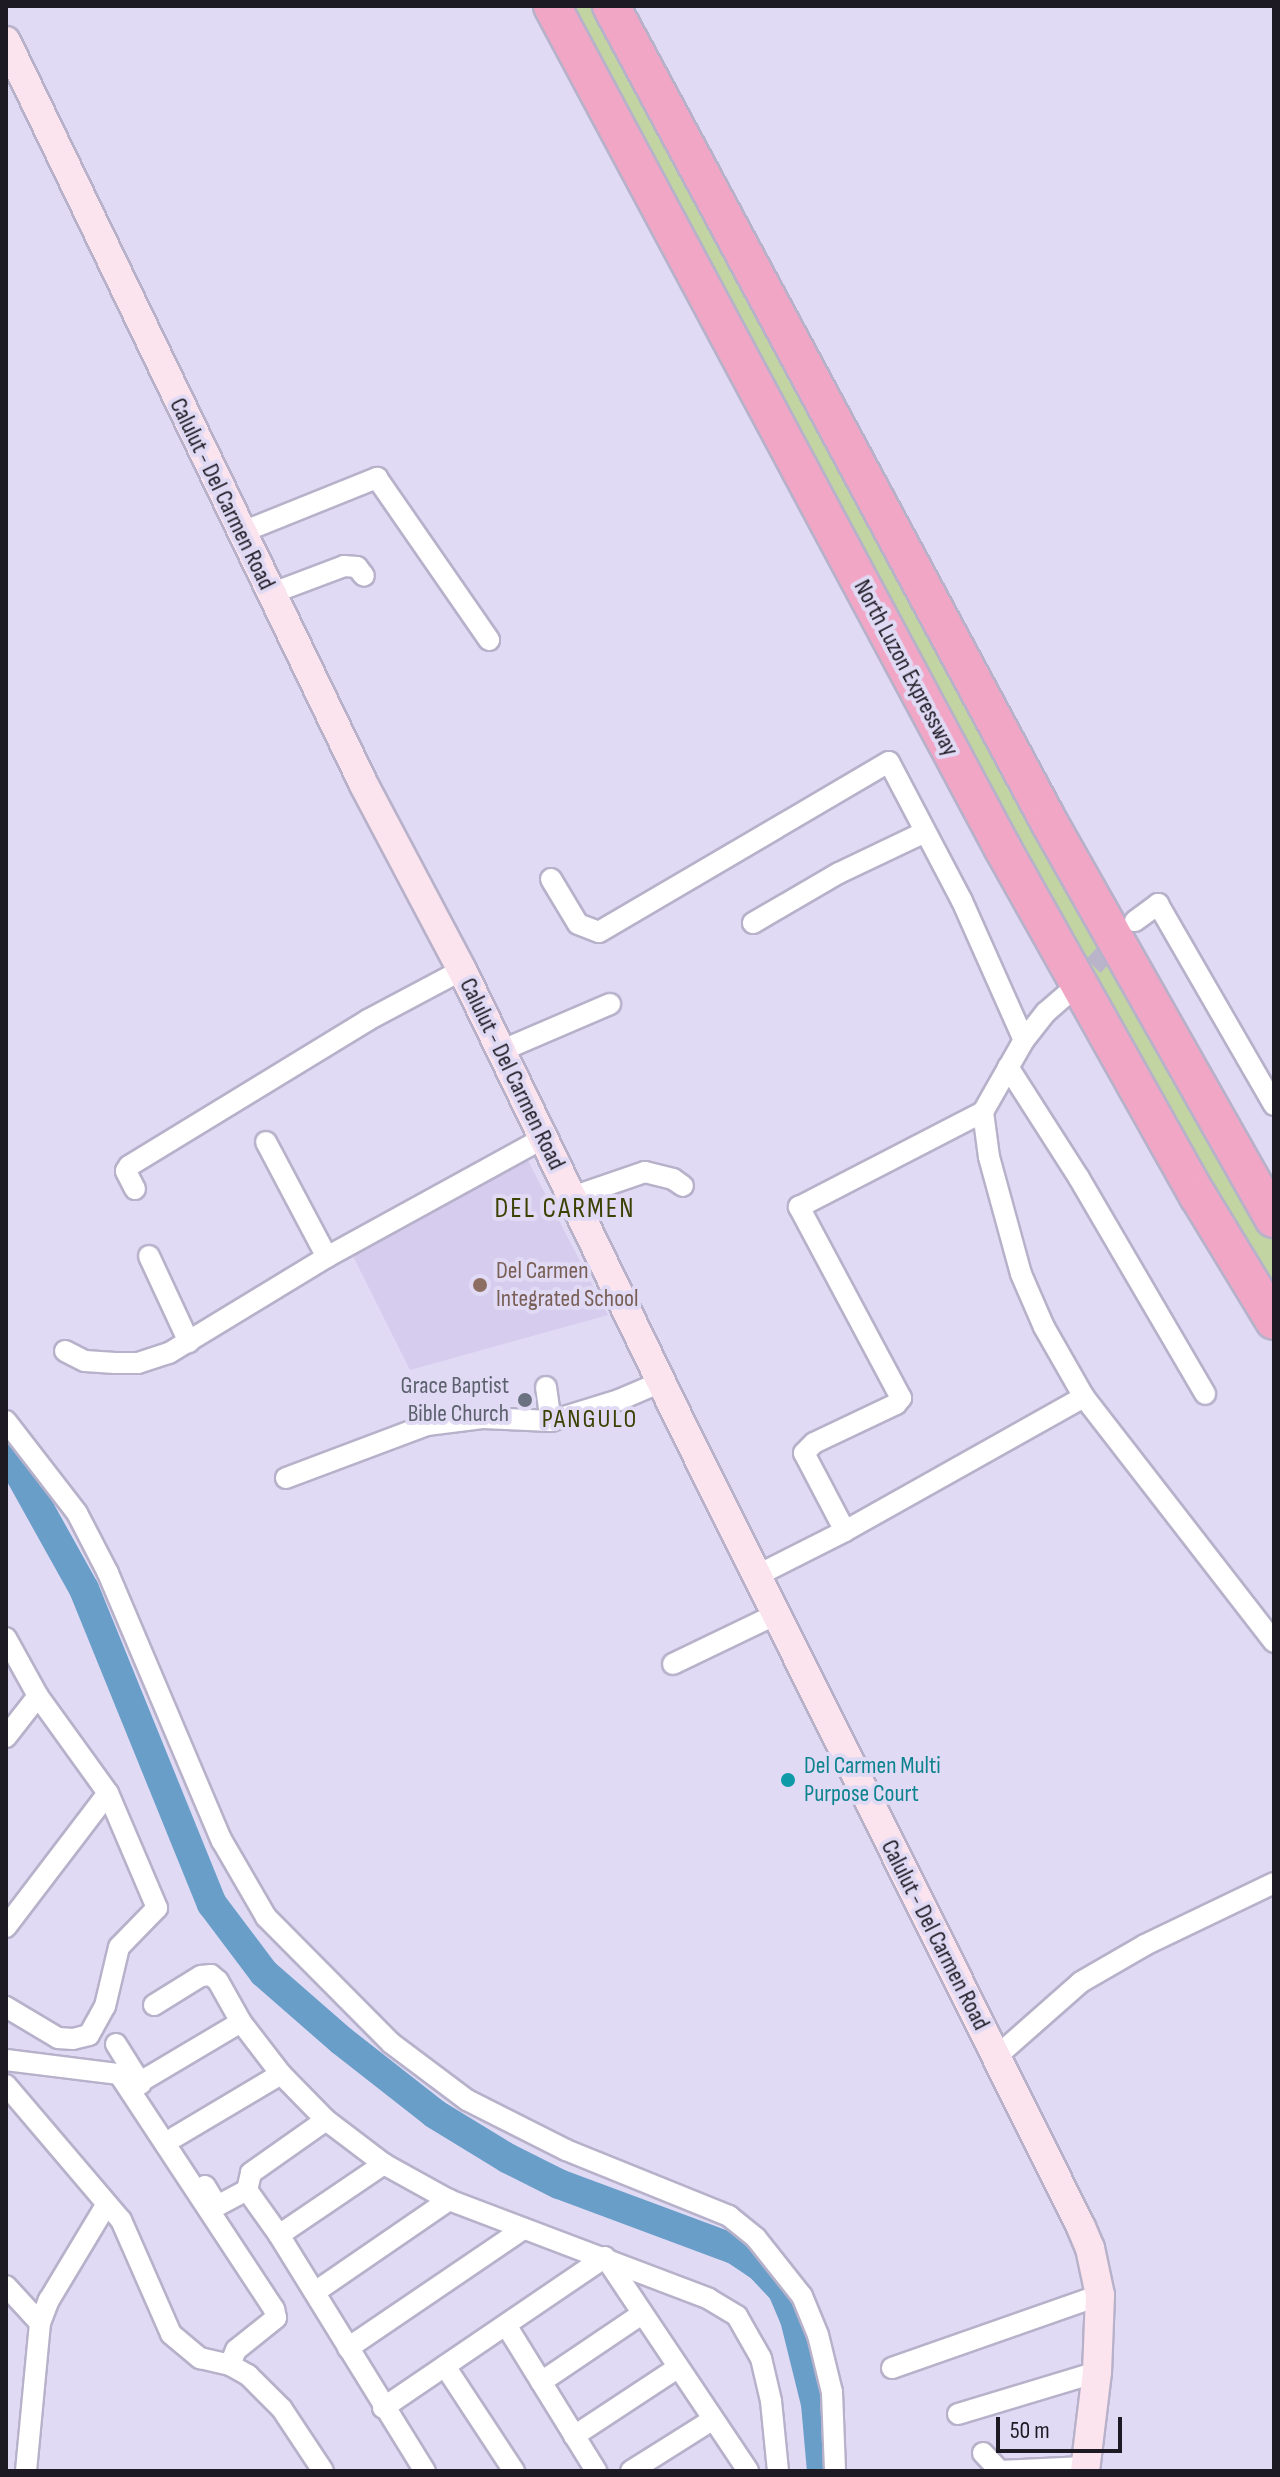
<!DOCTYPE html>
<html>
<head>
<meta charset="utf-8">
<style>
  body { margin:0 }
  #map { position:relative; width:1280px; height:2477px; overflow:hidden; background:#e1daf5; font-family:"Sofia Sans Condensed",sans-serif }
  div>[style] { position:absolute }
  .built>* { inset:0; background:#d5ccee }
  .green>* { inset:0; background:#c1d4a1 }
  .river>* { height:30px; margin:-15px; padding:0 15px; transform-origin:15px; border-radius:15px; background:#689ec8 }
  .street-tunnel>* { height:20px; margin-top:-10px; transform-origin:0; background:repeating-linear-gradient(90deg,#bab4cb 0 20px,transparent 0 30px) }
  .roads { filter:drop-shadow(2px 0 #b7b1ca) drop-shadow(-2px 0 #b7b1ca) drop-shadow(0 2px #b7b1ca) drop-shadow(0 -2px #b7b1ca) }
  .street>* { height:20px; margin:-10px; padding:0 10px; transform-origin:10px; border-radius:10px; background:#fff }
  .secondary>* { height:28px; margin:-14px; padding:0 14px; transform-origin:14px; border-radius:14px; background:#fbe4ee }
  .highway>* { height:36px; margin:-18px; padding:0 18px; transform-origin:18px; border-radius:18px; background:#f2a6c5 }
  .dots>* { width:22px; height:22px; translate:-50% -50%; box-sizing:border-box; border:4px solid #e1daf5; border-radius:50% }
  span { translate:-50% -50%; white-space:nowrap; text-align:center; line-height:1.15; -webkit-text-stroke:8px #e1daf5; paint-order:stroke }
  .street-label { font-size:24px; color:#1d1a23 }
  .education-label { font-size:24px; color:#785e54 }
  .left { translate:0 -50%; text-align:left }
  .worship-label { font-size:24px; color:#5b616d }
  .right { translate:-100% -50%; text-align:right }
  .culture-label { font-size:24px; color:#0d838f }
  .neighbourhood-label { font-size:26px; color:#3b4102; letter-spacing:2px }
  .quarter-label { font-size:28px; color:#3b4102; letter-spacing:2px }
  .frame { position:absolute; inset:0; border:8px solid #1d1a23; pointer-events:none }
  .scale { position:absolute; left:996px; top:2417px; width:126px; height:36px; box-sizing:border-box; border:4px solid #1d1a23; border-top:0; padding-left:10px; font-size:24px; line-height:28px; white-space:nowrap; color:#1d1a23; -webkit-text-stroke:6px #e1daf5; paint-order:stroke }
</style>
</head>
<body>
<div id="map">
  <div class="built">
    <i style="clip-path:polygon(524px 1153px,608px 1315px,410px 1370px,353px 1256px)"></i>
  </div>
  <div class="green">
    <i style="clip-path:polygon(565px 6px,598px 6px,1274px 1234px,1274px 1300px,1163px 1110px)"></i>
  </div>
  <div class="river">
    <i style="left:6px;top:1449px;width:160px;rotate:60.9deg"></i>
    <i style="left:84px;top:1589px;width:340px;rotate:67.9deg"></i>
    <i style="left:212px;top:1904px;width:86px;rotate:53deg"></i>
    <i style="left:264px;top:1973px;width:103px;rotate:41.1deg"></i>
    <i style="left:342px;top:2041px;width:118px;rotate:38.1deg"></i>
    <i style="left:435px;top:2114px;width:84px;rotate:31.4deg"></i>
    <i style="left:507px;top:2158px;width:58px;rotate:26.6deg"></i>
    <i style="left:559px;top:2184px;width:189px;rotate:20.4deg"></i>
    <i style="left:736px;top:2250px;width:30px;rotate:34deg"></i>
    <i style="left:761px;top:2267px;width:33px;rotate:47deg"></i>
    <i style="left:783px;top:2291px;width:30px;rotate:67deg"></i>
    <i style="left:795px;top:2319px;width:88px;rotate:76.1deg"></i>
    <i style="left:816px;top:2404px;width:67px;rotate:84.9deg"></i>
  </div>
  <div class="street-tunnel">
    <i style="left:1073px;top:988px;width:72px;rotate:-47.2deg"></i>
  </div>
  <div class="roads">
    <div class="street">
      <i style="left:240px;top:533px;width:148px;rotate:-21.9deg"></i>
      <i style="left:377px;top:478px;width:197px;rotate:55.3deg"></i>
      <i style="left:270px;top:594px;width:79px;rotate:-20.7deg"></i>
      <i style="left:344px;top:566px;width:13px;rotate:4deg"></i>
      <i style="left:357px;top:567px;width:11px;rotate:52deg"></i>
      <i style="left:551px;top:879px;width:52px;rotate:59deg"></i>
      <i style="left:578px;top:924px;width:22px;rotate:21deg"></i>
      <i style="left:599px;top:932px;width:336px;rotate:-30.4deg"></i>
      <i style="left:889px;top:762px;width:157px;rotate:62.3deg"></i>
      <i style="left:962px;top:901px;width:152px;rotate:66deg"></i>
      <i style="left:1135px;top:921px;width:29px;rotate:-36deg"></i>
      <i style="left:1158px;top:904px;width:232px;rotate:60deg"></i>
      <i style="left:753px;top:923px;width:99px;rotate:-30.2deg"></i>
      <i style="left:839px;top:873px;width:95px;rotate:-25.5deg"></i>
      <i style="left:1067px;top:994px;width:28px;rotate:139deg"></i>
      <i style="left:1046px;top:1012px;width:36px;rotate:128deg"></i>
      <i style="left:1024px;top:1040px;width:83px;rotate:119.7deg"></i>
      <i style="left:983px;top:1112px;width:45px;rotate:82.4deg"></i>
      <i style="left:989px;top:1157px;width:121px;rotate:74.7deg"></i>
      <i style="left:1021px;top:1274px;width:58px;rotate:66.5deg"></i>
      <i style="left:1044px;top:1327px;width:81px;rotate:60.3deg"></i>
      <i style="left:1084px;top:1397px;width:310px;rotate:52.2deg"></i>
      <i style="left:498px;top:1052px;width:122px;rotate:-23.2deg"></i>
      <i style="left:1008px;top:1067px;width:132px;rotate:57.4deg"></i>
      <i style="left:1079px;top:1178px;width:250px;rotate:59.7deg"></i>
      <i style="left:266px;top:1142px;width:130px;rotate:62.1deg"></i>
      <i style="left:135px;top:1189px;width:20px;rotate:-117deg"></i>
      <i style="left:126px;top:1171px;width:6px;rotate:-59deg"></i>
      <i style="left:129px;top:1166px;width:280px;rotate:-31.4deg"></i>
      <i style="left:368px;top:1020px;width:106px;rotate:-28deg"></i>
      <i style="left:572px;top:1197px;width:77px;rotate:-18.9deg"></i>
      <i style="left:645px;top:1172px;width:29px;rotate:14deg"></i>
      <i style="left:673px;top:1179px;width:12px;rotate:35deg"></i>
      <i style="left:149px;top:1256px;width:95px;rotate:65.1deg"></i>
      <i style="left:65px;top:1351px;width:22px;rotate:27deg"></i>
      <i style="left:85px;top:1361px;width:30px;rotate:4deg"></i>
      <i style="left:115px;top:1363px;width:23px"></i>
      <i style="left:138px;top:1363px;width:33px;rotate:-18deg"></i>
      <i style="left:169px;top:1353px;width:185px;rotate:-31.3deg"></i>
      <i style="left:327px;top:1257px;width:245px;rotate:-28.8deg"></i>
      <i style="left:546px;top:1387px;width:34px;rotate:82deg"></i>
      <i style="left:6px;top:1421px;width:116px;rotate:52.3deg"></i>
      <i style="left:77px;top:1513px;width:68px;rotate:62.7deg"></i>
      <i style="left:108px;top:1573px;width:291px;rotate:67deg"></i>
      <i style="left:222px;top:1841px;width:88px;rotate:59.9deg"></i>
      <i style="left:266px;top:1917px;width:177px;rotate:45.2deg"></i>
      <i style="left:391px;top:2043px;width:95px;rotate:36.9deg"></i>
      <i style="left:467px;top:2100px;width:111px;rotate:26.8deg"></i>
      <i style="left:566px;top:2150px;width:176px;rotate:22deg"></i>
      <i style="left:729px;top:2216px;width:35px;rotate:39deg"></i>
      <i style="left:756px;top:2238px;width:74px;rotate:51.6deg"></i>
      <i style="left:802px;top:2296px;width:42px;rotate:67.7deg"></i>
      <i style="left:818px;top:2335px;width:59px;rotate:76.2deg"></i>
      <i style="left:832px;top:2392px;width:79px;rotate:87.8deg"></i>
      <i style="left:286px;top:1478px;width:151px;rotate:-20.6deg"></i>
      <i style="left:427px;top:1425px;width:56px;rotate:-7.1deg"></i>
      <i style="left:483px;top:1418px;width:68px;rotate:2.5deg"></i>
      <i style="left:551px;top:1421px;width:71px;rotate:-17.2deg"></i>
      <i style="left:619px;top:1400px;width:46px;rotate:-23.2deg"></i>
      <i style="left:845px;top:1531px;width:88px;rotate:-117.7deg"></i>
      <i style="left:804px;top:1453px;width:14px;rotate:-45deg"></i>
      <i style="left:814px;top:1443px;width:91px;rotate:-25.4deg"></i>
      <i style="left:896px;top:1404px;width:8px;rotate:-50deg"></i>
      <i style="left:901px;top:1398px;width:217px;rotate:-118.1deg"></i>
      <i style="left:799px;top:1207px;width:207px;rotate:-27.3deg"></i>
      <i style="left:758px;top:1575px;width:97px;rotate:-26.8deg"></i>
      <i style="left:845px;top:1531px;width:274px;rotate:-29.3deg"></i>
      <i style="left:6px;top:1638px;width:66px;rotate:61.1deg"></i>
      <i style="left:38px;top:1696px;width:120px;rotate:54.2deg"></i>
      <i style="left:108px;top:1793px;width:125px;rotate:66.9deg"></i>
      <i style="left:157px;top:1908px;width:54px;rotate:134.3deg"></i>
      <i style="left:119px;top:1947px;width:61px;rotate:103.3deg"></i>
      <i style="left:105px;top:2006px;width:33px;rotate:119deg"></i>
      <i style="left:89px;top:2035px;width:16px;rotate:166deg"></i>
      <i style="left:73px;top:2039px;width:15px;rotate:-176deg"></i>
      <i style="left:58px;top:2038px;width:61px;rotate:-149.2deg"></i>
      <i style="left:673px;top:1664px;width:115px;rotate:-25.7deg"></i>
      <i style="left:6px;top:1737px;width:52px;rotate:-52deg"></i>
      <i style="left:6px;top:1927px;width:168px;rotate:-52.7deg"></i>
      <i style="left:154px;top:2005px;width:55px;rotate:-31.7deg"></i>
      <i style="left:201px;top:1976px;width:10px;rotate:-6deg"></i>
      <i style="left:211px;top:1975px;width:9px;rotate:41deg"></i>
      <i style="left:218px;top:1981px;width:47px;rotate:60.7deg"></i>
      <i style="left:241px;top:2022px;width:66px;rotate:52.4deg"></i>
      <i style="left:281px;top:2074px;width:64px;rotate:45.6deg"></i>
      <i style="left:326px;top:2120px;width:73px;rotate:37.2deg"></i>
      <i style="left:384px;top:2164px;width:74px;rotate:29deg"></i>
      <i style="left:449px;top:2200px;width:278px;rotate:20.8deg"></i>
      <i style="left:709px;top:2299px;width:33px;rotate:31deg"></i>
      <i style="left:737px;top:2316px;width:48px;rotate:60.3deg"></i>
      <i style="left:761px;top:2358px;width:44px;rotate:76.9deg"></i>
      <i style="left:771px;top:2401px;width:70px;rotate:84.3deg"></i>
      <i style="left:116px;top:2044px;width:47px;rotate:58deg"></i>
      <i style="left:996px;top:2057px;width:113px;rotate:-41.4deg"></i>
      <i style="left:1081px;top:1982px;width:74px;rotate:-30deg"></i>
      <i style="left:1145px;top:1945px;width:143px;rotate:-25.7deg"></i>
      <i style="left:6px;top:2060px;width:114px;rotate:7.1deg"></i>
      <i style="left:119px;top:2074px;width:282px;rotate:56.6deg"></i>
      <i style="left:274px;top:2309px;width:9px;rotate:77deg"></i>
      <i style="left:276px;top:2318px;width:51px;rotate:141.3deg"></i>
      <i style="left:236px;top:2350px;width:16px;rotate:112deg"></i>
      <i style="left:140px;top:2082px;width:117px;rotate:-30.7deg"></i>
      <i style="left:6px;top:2085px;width:177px;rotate:49.6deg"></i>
      <i style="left:121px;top:2220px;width:124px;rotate:66.3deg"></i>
      <i style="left:171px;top:2334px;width:38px;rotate:40deg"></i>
      <i style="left:200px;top:2358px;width:31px;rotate:13deg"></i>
      <i style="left:230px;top:2365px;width:21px;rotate:29deg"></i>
      <i style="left:248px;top:2375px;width:48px;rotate:45deg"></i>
      <i style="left:282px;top:2409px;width:74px;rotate:56.5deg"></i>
      <i style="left:326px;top:2120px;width:92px;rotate:144.8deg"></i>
      <i style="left:251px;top:2173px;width:17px;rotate:103deg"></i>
      <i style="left:247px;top:2190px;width:55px;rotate:54.6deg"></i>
      <i style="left:279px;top:2235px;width:278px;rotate:58.3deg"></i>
      <i style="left:175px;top:2137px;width:123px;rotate:-30.7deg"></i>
      <i style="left:205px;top:2186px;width:23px;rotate:59deg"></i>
      <i style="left:217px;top:2206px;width:34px;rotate:-28deg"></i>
      <i style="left:279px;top:2235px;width:127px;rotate:-34.1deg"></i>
      <i style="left:6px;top:2286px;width:50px;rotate:47.4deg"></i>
      <i style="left:315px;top:2292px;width:163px;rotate:-34.5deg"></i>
      <i style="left:506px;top:2325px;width:172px;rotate:58.3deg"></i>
      <i style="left:348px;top:2348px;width:212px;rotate:-34.2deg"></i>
      <i style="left:445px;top:2366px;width:126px;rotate:56.7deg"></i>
      <i style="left:892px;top:2368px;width:220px;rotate:-19.3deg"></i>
      <i style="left:541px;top:2382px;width:122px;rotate:-34deg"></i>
      <i style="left:383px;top:2408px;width:268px;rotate:-34.2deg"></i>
      <i style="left:605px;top:2257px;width:257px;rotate:56.2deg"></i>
      <i style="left:958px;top:2414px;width:145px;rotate:-16.8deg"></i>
      <i style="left:574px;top:2436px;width:123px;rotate:-33.4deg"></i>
      <i style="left:983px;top:2453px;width:25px;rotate:47deg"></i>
      <i style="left:1000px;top:2471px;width:85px;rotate:-2.7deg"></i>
      <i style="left:26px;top:2471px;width:149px;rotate:-84.6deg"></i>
      <i style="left:40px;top:2323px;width:25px;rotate:-69deg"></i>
      <i style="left:49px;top:2300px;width:111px;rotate:-59deg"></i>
      <i style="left:631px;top:2471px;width:96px;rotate:-32.2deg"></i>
    </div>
    <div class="secondary">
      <i style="left:6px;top:41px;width:826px;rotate:64.3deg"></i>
      <i style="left:364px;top:785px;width:209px;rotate:62.1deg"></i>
      <i style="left:462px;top:970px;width:505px;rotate:64.2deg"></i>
      <i style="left:682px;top:1425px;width:896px;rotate:63.55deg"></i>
      <i style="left:1081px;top:2227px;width:23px;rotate:67deg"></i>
      <i style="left:1090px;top:2248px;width:48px;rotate:78deg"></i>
      <i style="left:1100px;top:2295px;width:77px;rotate:92.2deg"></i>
      <i style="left:1097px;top:2372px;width:100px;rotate:96.9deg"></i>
    </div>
    <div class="highway">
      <i style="left:552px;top:6px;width:956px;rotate:61.85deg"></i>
      <i style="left:1003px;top:849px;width:398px;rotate:60.7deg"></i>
      <i style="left:1198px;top:1196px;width:146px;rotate:58.7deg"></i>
      <i style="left:611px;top:6px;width:926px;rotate:61.77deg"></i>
      <i style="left:1049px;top:822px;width:456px;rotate:60.5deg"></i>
    </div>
  </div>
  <div class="dots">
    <i style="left:480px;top:1285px;background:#8d6e63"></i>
    <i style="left:525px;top:1400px;background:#6b7280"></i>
    <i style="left:788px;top:1780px;background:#0f9aa8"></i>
  </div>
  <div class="street-label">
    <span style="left:222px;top:494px;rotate:64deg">Calulut - Del Carmen Road</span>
    <span style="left:906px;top:668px;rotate:62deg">North Luzon Expressway</span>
    <span style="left:512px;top:1074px;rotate:64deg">Calulut - Del Carmen Road</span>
    <span style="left:935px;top:1935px;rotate:63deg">Calulut - Del Carmen Road</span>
  </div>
  <div class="education-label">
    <span class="left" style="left:496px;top:1285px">Del Carmen<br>Integrated School</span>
  </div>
  <div class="worship-label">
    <span class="right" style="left:509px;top:1400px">Grace Baptist<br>Bible Church</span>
  </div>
  <div class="culture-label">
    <span class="left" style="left:804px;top:1780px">Del Carmen Multi<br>Purpose Court</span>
  </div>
  <div class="neighbourhood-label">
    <span style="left:590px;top:1420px">PANGULO</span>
  </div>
  <div class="quarter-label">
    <span style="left:565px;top:1209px">DEL CARMEN</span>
  </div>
  <div class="frame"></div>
  <div class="scale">50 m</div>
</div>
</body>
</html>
